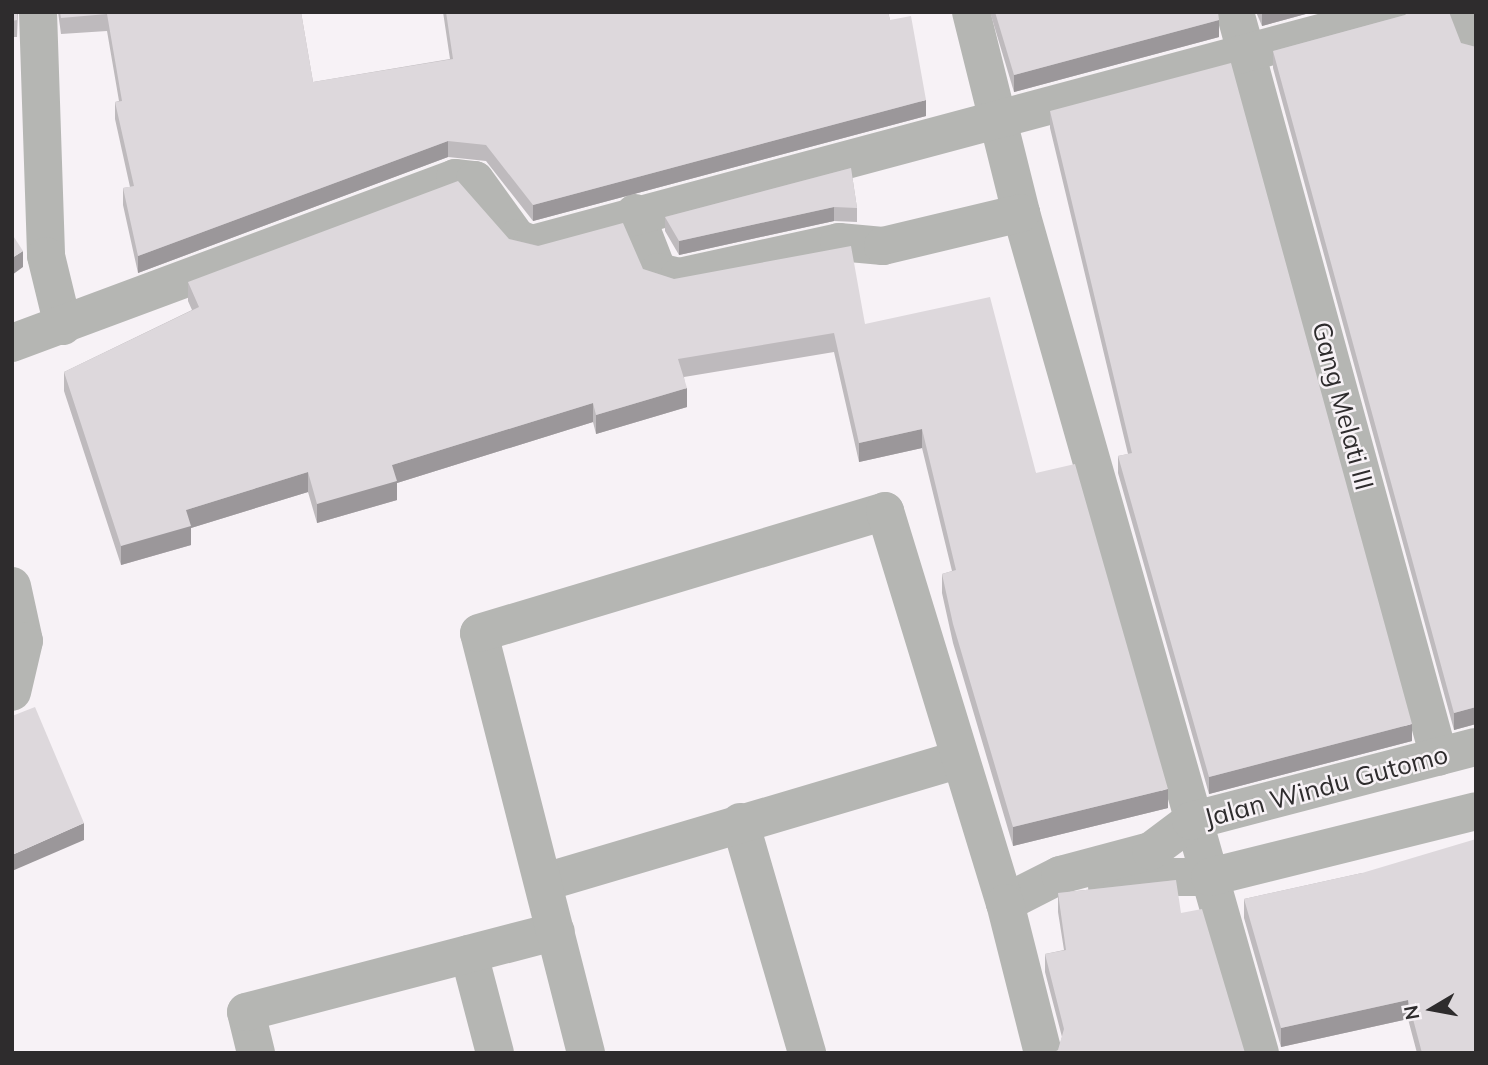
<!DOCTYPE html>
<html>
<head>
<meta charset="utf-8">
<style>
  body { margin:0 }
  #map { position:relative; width:1488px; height:1065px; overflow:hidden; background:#f7f2f6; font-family:Mulish,sans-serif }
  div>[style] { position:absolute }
  .minor>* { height:38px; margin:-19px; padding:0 19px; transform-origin:19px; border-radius:19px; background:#b5b6b3 }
  .wall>* { inset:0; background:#bebabd }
  .shaded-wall>* { inset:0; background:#9b979a }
  .building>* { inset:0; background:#ddd8dc }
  span { translate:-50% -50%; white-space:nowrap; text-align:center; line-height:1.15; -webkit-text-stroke:5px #f7f2f6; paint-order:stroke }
  .street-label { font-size:26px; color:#2e2c2d }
  .frame { position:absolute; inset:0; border:14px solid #2e2c2d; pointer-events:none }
  .north { position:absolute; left:1397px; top:974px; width:70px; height:70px; -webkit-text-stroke:5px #f7f2f6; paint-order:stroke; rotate:260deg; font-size:19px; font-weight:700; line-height:28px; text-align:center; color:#2e2c2d }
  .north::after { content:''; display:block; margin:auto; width:24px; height:32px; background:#2e2c2d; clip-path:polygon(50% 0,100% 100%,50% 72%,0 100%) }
</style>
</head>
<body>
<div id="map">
  <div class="minor">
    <i style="left:38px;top:12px;width:244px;rotate:88.1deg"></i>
    <i style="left:46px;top:256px;width:72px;rotate:76.3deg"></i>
    <i style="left:971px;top:12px;width:207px;rotate:76deg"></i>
    <i style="left:1021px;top:213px;width:873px;rotate:74.12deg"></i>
    <i style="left:1235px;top:12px;width:772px;rotate:74.69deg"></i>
    <i style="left:1466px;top:12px;width:34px;rotate:73deg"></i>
    <i style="left:635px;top:213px;width:63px;rotate:68.7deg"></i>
    <i style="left:658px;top:272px;width:22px;rotate:13deg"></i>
    <i style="left:679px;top:277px;width:164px;rotate:-12.3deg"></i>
    <i style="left:839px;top:242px;width:44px;rotate:5.2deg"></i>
    <i style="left:883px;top:246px;width:142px;rotate:-13.4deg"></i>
    <i style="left:12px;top:343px;width:473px;rotate:-20.4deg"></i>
    <i style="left:455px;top:178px;width:20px;rotate:6deg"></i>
    <i style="left:475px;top:180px;width:72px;rotate:54.1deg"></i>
    <i style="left:517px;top:238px;width:16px;rotate:22deg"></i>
    <i style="left:532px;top:244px;width:898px;rotate:-14.98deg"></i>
    <i style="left:12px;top:586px;width:56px;rotate:77.7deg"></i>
    <i style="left:24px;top:641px;width:52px;rotate:103.2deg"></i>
    <i style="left:740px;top:822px;width:241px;rotate:73.8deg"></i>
    <i style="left:545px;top:882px;width:433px;rotate:-16.5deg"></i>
    <i style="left:1107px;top:887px;width:47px;rotate:-12.3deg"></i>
    <i style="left:1153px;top:877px;width:57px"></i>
    <i style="left:1210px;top:877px;width:274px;rotate:-13.9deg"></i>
    <i style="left:1005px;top:903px;width:62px;rotate:-27deg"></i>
    <i style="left:1060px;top:875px;width:94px;rotate:-14.8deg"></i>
    <i style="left:1151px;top:851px;width:50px;rotate:-36.9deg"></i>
    <i style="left:1191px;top:821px;width:294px;rotate:-14.6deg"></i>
    <i style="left:469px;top:954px;width:102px;rotate:75.3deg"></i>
    <i style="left:256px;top:1053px;width:42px;rotate:-103.7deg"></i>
    <i style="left:246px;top:1012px;width:320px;rotate:-14.6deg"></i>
    <i style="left:586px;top:1053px;width:433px;rotate:-104.3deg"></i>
    <i style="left:479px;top:633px;width:424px;rotate:-16.7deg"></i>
    <i style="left:885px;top:511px;width:410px;rotate:73deg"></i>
    <i style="left:1005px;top:903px;width:155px;rotate:75.8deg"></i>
  </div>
  <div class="wall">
    <i style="clip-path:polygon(12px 12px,18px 12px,17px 37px,12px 37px)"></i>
    <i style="clip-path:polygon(58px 12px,301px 12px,313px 82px,450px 59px,443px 12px,888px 12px,890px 20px,926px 116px,533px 221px,486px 161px,448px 157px,138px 273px,123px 205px,123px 188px,130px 187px,115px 119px,115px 102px,119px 101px,107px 31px,61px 34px)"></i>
    <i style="clip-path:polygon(990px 12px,1218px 12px,1219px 37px,1014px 92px)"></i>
    <i style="clip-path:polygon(1256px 12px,1313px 12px,1262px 26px)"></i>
    <i style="clip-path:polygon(1405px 15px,1461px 43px,1476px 47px,1476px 724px,1454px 730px,1273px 68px,1273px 51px)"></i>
    <i style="clip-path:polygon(1050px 111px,1412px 741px,1209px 794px,1118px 473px,1118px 456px,1128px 454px,1050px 128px)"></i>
    <i style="clip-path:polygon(851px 168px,857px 208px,857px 222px,834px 221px,679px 255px,665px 231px,665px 217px)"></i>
    <i style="clip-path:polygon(509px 239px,643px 269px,674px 279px,865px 324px,1036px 473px,1168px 808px,1013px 846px,953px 643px,942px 593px,942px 574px,952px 571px,922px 448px,859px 462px,834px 352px,684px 377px,687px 407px,596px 434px,593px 422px,397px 483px,397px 500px,317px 523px,308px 492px,191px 528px,191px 545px,121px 565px,64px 391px,64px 372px,192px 310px,188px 301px,188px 282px)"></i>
    <i style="clip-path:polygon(1362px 873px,1476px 1053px,1417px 1053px,1408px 1019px,1281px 1047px,1244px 918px,1244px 899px)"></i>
    <i style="clip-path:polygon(1176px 880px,1058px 1050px,1062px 1037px,1045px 972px,1045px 954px,1064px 950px,1058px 912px,1058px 893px)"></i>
  </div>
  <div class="shaded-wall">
    <i style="clip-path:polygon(1262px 12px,1313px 12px,1262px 26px)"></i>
    <i style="clip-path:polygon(1219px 20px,1219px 37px,1014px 92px,1014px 75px)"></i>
    <i style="clip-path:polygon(926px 100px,926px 116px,533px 221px,533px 205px)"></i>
    <i style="clip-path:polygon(448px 141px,448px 157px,138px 273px,138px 256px)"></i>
    <i style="clip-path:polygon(834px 207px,834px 221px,679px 255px,679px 241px)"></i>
    <i style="clip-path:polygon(23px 251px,23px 267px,12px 275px,12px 258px)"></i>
    <i style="clip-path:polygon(687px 388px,687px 407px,596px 434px,596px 415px)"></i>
    <i style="clip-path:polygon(593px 403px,593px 422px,397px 483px,397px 500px,317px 523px,317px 504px,392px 465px)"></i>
    <i style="clip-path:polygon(922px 429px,922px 448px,859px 462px,859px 443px)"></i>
    <i style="clip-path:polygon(308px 472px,308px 492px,191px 528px,191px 545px,121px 565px,121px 546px,186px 510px)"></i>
    <i style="clip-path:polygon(1476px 707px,1476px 724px,1454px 730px,1454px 713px)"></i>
    <i style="clip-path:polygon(1412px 724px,1412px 741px,1209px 794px,1209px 777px)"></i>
    <i style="clip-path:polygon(1168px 789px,1168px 808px,1013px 846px,1013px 827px)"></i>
    <i style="clip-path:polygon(84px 823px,84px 840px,12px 871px,12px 855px)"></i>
    <i style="clip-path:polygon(1408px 1000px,1408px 1019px,1281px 1047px,1281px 1028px)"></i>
  </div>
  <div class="building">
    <i style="clip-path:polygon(12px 12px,17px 12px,17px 20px,12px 21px)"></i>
    <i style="clip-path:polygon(60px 12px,301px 12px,313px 82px,453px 59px,446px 12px,888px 12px,890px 20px,911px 16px,926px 100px,533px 205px,486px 145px,448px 141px,138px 256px,123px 188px,134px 186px,115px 102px,122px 101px,107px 14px,61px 18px)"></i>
    <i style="clip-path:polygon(995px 12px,1218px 12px,1219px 20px,1014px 75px)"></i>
    <i style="clip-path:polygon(1408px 12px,1449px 12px,1461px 43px,1476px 47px,1476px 707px,1454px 713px,1273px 51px,1405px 15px)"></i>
    <i style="clip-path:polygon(1231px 63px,1412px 724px,1209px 777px,1118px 456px,1132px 453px,1050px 111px)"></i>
    <i style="clip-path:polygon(851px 168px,857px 208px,834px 207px,679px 241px,665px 217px)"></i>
    <i style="clip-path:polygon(458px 181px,509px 239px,538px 246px,623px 223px,643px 269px,674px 279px,851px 246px,865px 324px,990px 297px,1036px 473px,1075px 464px,1168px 789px,1013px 827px,953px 624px,942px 574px,956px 570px,922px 429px,859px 443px,834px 333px,678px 359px,687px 388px,596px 415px,593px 403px,392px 465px,397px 481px,317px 504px,308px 472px,186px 510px,191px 526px,121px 546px,64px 372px,199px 307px,188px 282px)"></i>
    <i style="clip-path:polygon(12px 234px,23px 251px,12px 258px)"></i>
    <i style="clip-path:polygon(35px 707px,84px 823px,12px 855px,12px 716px)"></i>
    <i style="clip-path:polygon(1476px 839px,1476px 1053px,1422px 1053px,1408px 1000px,1281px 1028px,1244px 899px,1362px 873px)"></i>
    <i style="clip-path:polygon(1176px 880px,1181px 913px,1202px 909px,1245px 1053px,1052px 1053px,1058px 1050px,1064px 1029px,1045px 954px,1066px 950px,1058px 893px)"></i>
  </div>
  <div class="street-label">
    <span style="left:1343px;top:406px;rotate:75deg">Gang Melati III</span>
    <span style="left:1326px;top:786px;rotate:-15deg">Jalan Windu Gutomo</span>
  </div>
  <div class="frame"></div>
  <div class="north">N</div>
</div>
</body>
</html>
